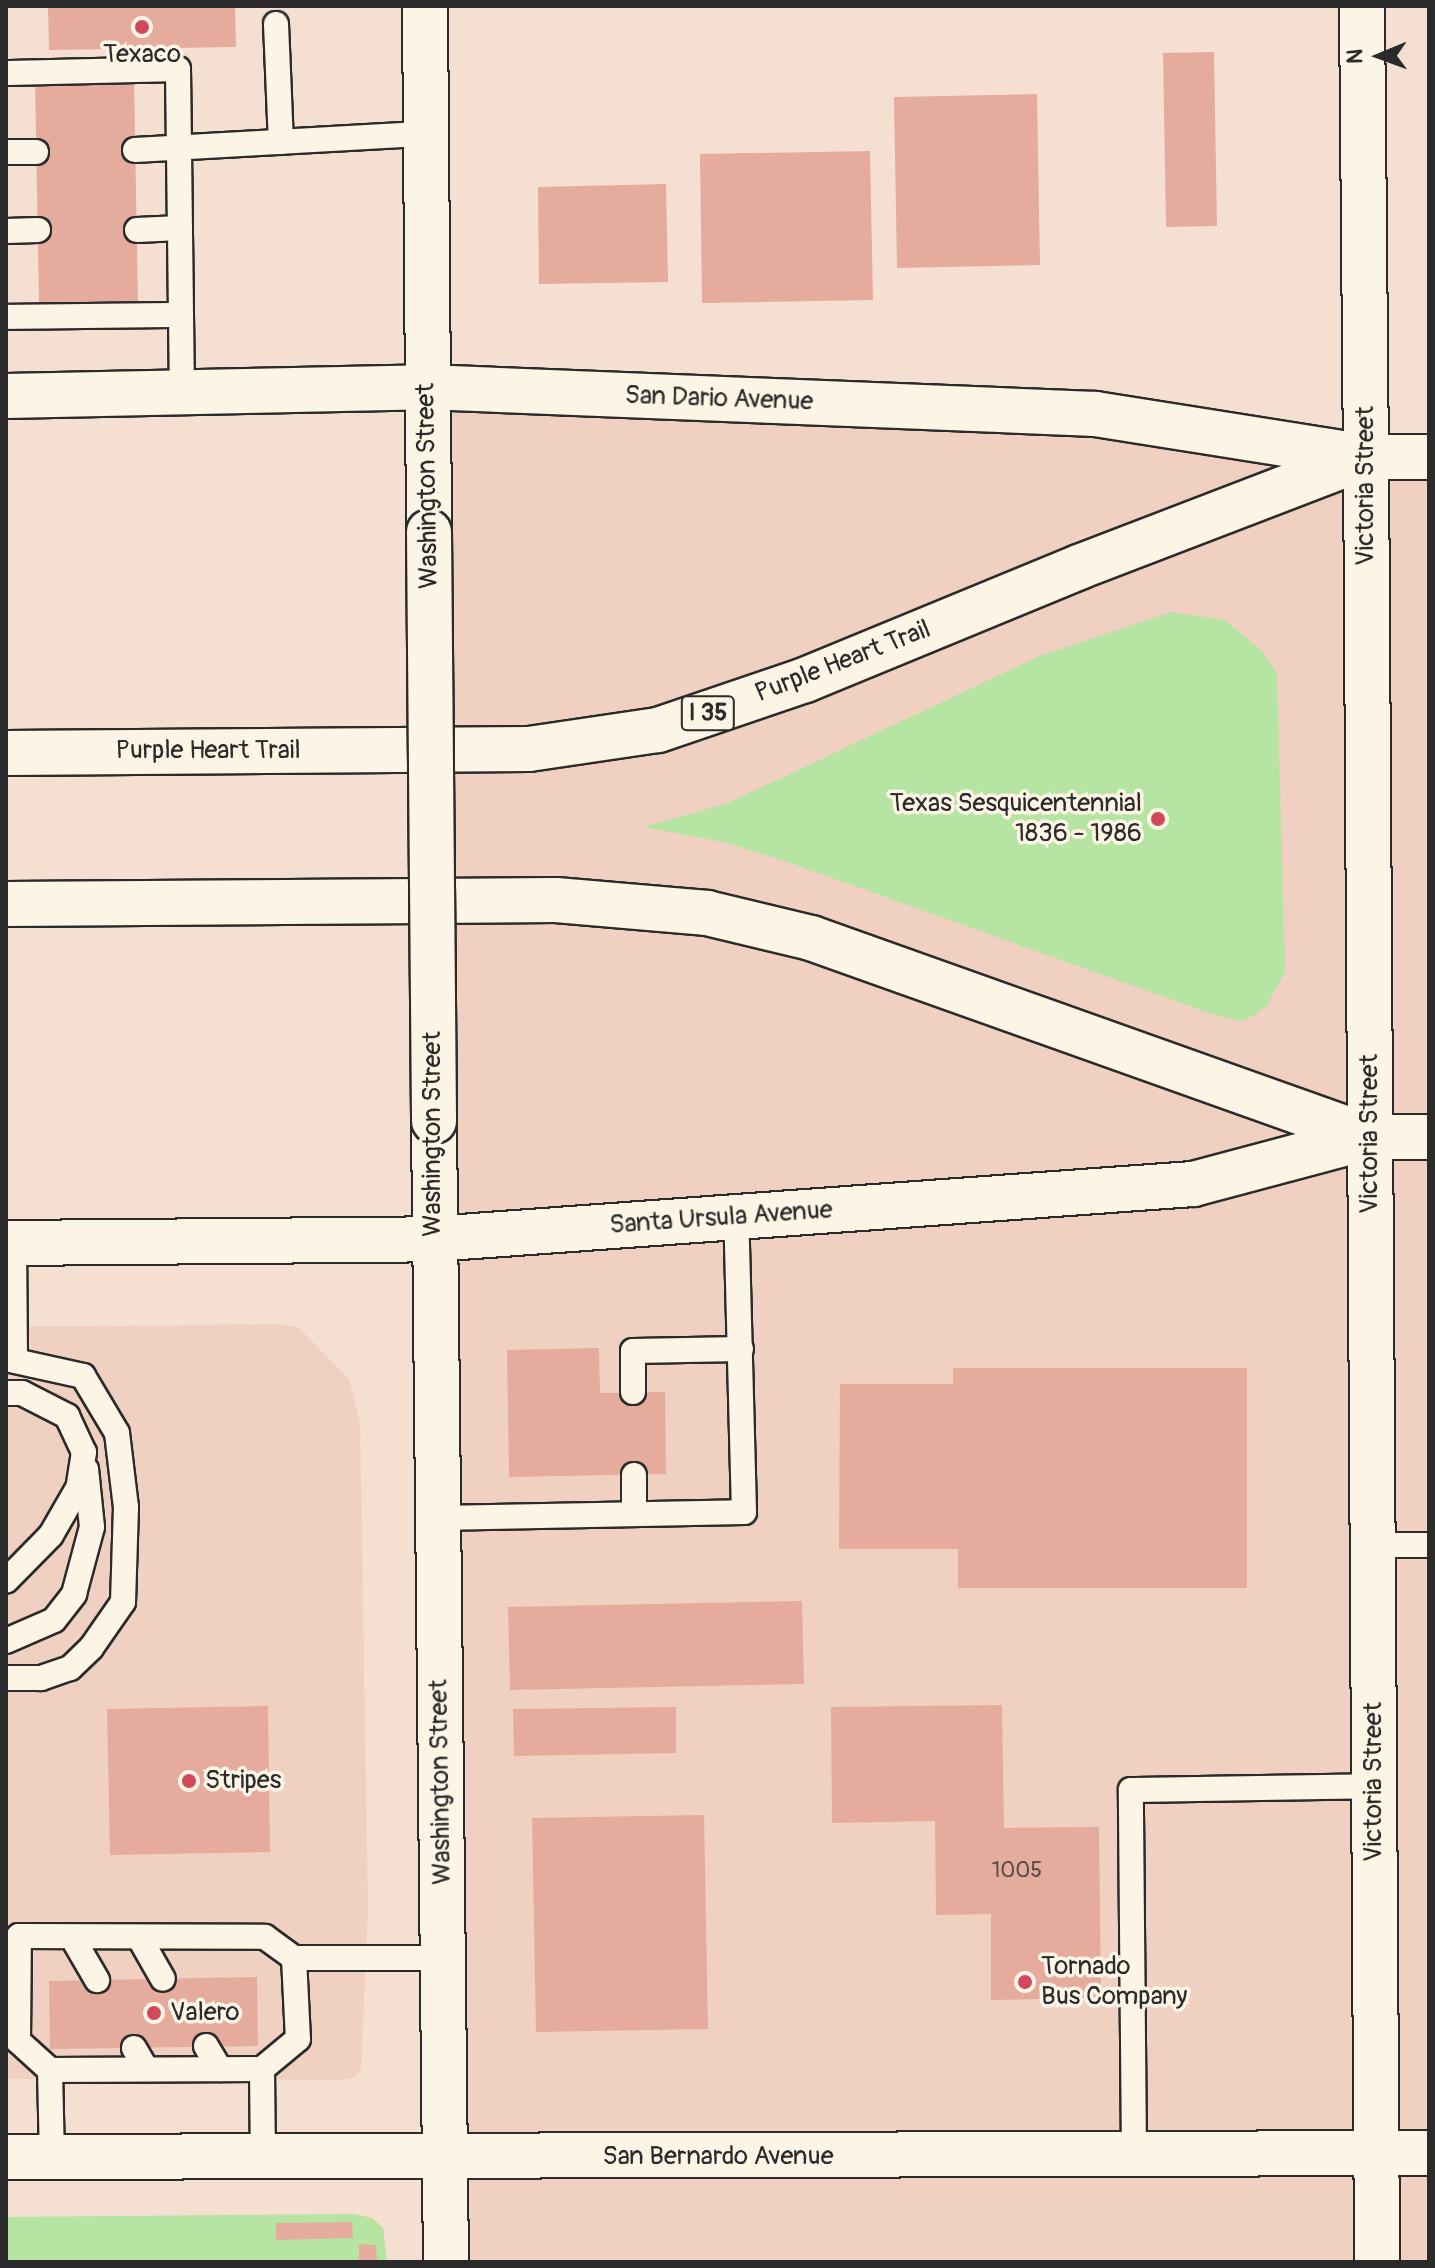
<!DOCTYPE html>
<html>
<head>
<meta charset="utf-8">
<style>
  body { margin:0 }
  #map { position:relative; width:1435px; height:2268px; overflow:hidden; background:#f5dfd0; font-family:Pangolin,sans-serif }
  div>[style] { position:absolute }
  .built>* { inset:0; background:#f0d0c1 }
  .green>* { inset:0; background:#b6e4a3 }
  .building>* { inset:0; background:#e5ac9e }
  .roads { filter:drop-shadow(2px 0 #2b2b2b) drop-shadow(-2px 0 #2b2b2b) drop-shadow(0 2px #2b2b2b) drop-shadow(0 -2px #2b2b2b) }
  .lane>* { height:24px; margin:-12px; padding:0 12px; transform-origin:12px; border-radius:12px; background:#fcf5e5 }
  .street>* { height:44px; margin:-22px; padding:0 22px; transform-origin:22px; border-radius:22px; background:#fcf5e5 }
  .secondary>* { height:44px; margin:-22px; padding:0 22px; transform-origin:22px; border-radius:22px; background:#fcf5e5 }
  .highway>* { height:44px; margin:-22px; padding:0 22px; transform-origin:22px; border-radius:22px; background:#fcf5e5 }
  .bridges { filter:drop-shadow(2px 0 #2b2b2b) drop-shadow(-2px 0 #2b2b2b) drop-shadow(0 2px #2b2b2b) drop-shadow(0 -2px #2b2b2b) }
  .secondary-bridge>* { height:44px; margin:-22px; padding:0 22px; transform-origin:22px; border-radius:22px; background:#fcf5e5 }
  .dots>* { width:22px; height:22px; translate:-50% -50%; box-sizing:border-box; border:4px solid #fcf5e5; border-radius:50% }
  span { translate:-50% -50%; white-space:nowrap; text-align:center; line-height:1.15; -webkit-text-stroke:7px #fcf5e5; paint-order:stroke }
  .number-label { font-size:22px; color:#5a4b48 }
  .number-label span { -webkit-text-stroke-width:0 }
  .shield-label span { padding:2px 6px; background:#fcf5e5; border:2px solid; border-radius:6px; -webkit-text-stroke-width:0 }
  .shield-label { font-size:24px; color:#2b2b2b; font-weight:700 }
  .poi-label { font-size:26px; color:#2b2b2b }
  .right { translate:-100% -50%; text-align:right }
  .left { translate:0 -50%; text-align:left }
  .street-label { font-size:26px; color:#2b2b2b }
  .frame { position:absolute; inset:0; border:8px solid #2b2b2b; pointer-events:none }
  .north { position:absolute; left:1339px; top:16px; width:80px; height:80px; -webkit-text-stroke:6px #fcf5e5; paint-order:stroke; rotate:269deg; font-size:22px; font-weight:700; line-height:32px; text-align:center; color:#2b2b2b }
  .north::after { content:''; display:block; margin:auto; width:28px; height:36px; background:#2b2b2b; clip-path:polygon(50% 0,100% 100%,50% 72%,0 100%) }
</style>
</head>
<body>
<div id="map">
  <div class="built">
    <i style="clip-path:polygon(426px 387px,1429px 457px,1429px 2262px,446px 2262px)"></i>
    <i style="clip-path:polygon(279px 1324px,299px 1328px,349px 1379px,360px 1422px,368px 1913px,361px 2068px,354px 2078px,340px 2080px,6px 2079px,6px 1327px)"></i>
  </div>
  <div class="green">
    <i style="clip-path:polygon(1171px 612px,1225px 620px,1263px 652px,1277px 674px,1285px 972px,1267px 1005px,1254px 1016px,1238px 1021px,1209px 1013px,790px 863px,728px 843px,644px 827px,728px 803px,1040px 656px)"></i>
    <i style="clip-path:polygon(355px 2214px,372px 2218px,383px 2228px,387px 2262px,6px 2262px,6px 2217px)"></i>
  </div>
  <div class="building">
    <i style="clip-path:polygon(48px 6px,235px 6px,236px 47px,49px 50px)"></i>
    <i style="clip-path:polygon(1214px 52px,1217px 226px,1166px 227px,1163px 53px)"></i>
    <i style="clip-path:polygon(134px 76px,138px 303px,39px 305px,35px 78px)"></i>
    <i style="clip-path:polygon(1037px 94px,1040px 265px,897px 268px,894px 97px)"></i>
    <i style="clip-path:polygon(870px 151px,873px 300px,702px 303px,700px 154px)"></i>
    <i style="clip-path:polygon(666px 184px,668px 282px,539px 284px,538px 187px)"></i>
    <i style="clip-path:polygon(599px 1348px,600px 1393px,665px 1392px,666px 1474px,509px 1477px,507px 1350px)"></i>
    <i style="clip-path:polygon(953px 1368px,1247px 1368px,1247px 1588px,958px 1588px,958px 1549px,839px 1549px,840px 1384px,953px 1384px)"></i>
    <i style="clip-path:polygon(802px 1601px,804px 1684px,510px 1690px,508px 1607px)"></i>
    <i style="clip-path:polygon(1002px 1705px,1004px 1828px,1099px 1827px,1101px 1998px,991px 2000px,991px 1914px,936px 1915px,935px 1821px,832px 1823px,831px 1707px)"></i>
    <i style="clip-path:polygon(268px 1706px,270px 1852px,110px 1855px,107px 1709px)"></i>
    <i style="clip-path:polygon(676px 1707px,676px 1753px,514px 1756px,513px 1709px)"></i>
    <i style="clip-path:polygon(704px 1815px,708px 2029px,536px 2032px,532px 1818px)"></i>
    <i style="clip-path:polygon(257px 1977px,258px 2046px,50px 2049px,49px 1981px)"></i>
    <i style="clip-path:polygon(352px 2222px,353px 2238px,276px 2240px,276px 2223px)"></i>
    <i style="clip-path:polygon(359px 2244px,376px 2245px,377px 2262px,359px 2262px)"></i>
  </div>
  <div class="roads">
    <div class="lane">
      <i style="left:276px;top:24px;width:118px;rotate:87.6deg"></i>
      <i style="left:6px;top:73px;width:172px;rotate:-1.3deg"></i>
      <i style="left:178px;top:69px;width:324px;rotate:89.3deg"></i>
      <i style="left:135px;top:150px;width:290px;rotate:-3.2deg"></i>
      <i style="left:6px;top:152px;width:30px"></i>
      <i style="left:137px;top:230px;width:43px;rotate:-2.7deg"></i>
      <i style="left:6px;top:231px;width:32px;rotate:-2deg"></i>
      <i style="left:6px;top:317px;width:175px;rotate:-0.7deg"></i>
      <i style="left:14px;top:1243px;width:115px;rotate:89.5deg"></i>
      <i style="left:6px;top:1359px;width:79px;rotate:12.4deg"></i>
      <i style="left:83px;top:1376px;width:66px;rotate:59.2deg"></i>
      <i style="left:117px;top:1433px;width:75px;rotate:83.1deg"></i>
      <i style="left:126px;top:1507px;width:95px;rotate:91.8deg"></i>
      <i style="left:123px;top:1602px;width:56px;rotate:124.8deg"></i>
      <i style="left:91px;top:1648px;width:29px;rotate:136deg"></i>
      <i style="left:70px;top:1668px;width:31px;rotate:161deg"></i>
      <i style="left:41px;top:1678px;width:35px;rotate:180deg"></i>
      <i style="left:633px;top:1392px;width:41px;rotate:-90deg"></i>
      <i style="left:633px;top:1351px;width:108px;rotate:-1.1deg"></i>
      <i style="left:6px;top:1393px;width:16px"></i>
      <i style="left:22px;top:1393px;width:51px;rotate:27.1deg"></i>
      <i style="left:67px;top:1416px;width:40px;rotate:65deg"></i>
      <i style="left:84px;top:1452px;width:36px;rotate:99deg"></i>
      <i style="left:78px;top:1488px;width:54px;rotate:119.9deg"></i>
      <i style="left:51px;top:1535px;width:64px;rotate:134.4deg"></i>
      <i style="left:634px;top:1475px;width:39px;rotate:90deg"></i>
      <i style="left:437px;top:1518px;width:307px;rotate:-1.1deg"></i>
      <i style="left:744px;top:1512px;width:296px;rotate:-91.5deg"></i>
      <i style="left:1373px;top:1545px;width:56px"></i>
      <i style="left:6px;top:1641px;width:52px;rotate:-23.6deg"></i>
      <i style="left:54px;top:1620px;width:33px;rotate:-52deg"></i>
      <i style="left:74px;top:1594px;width:69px;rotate:-75deg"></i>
      <i style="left:92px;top:1527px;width:58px;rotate:-95.9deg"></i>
      <i style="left:72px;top:1937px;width:50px;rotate:59.8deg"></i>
      <i style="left:139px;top:1937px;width:48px;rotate:60.3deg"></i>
      <i style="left:294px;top:1958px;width:81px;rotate:87.2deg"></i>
      <i style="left:298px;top:2039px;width:47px;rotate:140.2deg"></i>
      <i style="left:262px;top:2069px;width:212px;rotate:179.7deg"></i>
      <i style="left:50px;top:2070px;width:43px;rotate:-137.8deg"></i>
      <i style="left:18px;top:2041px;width:105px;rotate:-89.5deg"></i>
      <i style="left:19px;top:1936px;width:246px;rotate:0.2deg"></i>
      <i style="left:265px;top:1937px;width:36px;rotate:36deg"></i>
      <i style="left:294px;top:1958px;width:150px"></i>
      <i style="left:206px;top:2046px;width:27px;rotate:59deg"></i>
      <i style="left:134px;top:2048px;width:24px;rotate:60deg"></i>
      <i style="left:262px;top:2069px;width:89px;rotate:89.4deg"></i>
      <i style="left:50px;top:2070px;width:87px;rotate:88.7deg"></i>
      <i style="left:1134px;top:2155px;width:365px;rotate:-90.5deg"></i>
      <i style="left:1131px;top:1790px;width:243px;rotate:-0.9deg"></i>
    </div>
    <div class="street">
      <i style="left:1362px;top:6px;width:451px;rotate:89.5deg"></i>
    </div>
    <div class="secondary">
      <i style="left:425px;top:6px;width:526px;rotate:89.56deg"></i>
      <i style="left:6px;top:396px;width:420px;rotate:-1.2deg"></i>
      <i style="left:426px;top:387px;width:670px;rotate:2.31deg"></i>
      <i style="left:1095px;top:414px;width:274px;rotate:9deg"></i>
      <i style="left:1366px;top:457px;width:1805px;rotate:89.65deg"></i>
      <i style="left:434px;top:1121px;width:1141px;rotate:89.4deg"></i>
      <i style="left:6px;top:1243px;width:427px;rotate:-0.5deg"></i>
      <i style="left:433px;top:1239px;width:762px;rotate:-4.14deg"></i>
      <i style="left:1193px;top:1184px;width:183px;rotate:-14.9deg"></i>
      <i style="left:6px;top:2157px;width:1423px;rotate:-0.16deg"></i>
    </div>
    <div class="highway">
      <i style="left:6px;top:753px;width:523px;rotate:-0.44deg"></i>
      <i style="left:529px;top:749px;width:130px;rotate:-8.4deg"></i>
      <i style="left:658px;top:730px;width:155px;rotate:-18.8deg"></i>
      <i style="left:805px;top:680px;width:296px;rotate:-22.4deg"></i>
      <i style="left:1079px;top:567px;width:307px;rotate:-21deg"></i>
      <i style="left:1366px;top:457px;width:63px"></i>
      <i style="left:6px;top:904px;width:550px;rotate:-0.42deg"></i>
      <i style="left:556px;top:900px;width:152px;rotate:4.9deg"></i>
      <i style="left:707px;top:913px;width:107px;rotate:13.5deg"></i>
      <i style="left:811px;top:938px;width:593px;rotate:19.6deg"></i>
      <i style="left:1370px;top:1137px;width:59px"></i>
    </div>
  </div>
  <div class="bridges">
    <div class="secondary-bridge">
      <i style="left:429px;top:532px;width:589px;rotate:89.51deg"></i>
    </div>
  </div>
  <div class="dots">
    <i style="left:142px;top:27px;background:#d1495b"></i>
    <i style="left:1158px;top:819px;background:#d1495b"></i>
    <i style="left:189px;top:1781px;background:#d1495b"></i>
    <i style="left:1025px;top:1982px;background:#d1495b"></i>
    <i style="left:154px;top:2013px;background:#d1495b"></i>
  </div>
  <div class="number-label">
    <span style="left:1017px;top:1871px">1005</span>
  </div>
  <div class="shield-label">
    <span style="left:708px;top:713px">I 35</span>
  </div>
  <div class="poi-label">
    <span style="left:142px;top:55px">Texaco</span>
    <span class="right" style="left:1142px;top:819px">Texas Sesquicentennial<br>1836 - 1986</span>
    <span class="left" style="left:205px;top:1781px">Stripes</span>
    <span class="left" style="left:1041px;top:1982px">Tornado<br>Bus Company</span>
    <span class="left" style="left:170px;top:2013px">Valero</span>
  </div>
  <div class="street-label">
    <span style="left:719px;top:399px;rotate:2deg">San Dario Avenue</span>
    <span style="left:428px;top:486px;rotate:-91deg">Washington Street</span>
    <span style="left:1366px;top:486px;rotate:-90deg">Victoria Street</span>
    <span style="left:843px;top:662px;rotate:-21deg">Purple Heart Trail</span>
    <span style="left:208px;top:751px">Purple Heart Trail</span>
    <span style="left:433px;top:1134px;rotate:-90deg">Washington Street</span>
    <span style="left:1370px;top:1134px;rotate:-90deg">Victoria Street</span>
    <span style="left:721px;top:1218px;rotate:-4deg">Santa Ursula Avenue</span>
    <span style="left:441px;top:1782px;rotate:-91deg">Washington Street</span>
    <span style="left:1374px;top:1782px;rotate:-90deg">Victoria Street</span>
    <span style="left:718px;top:2157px">San Bernardo Avenue</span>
  </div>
  <div class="frame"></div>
  <div class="north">N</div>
</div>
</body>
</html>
